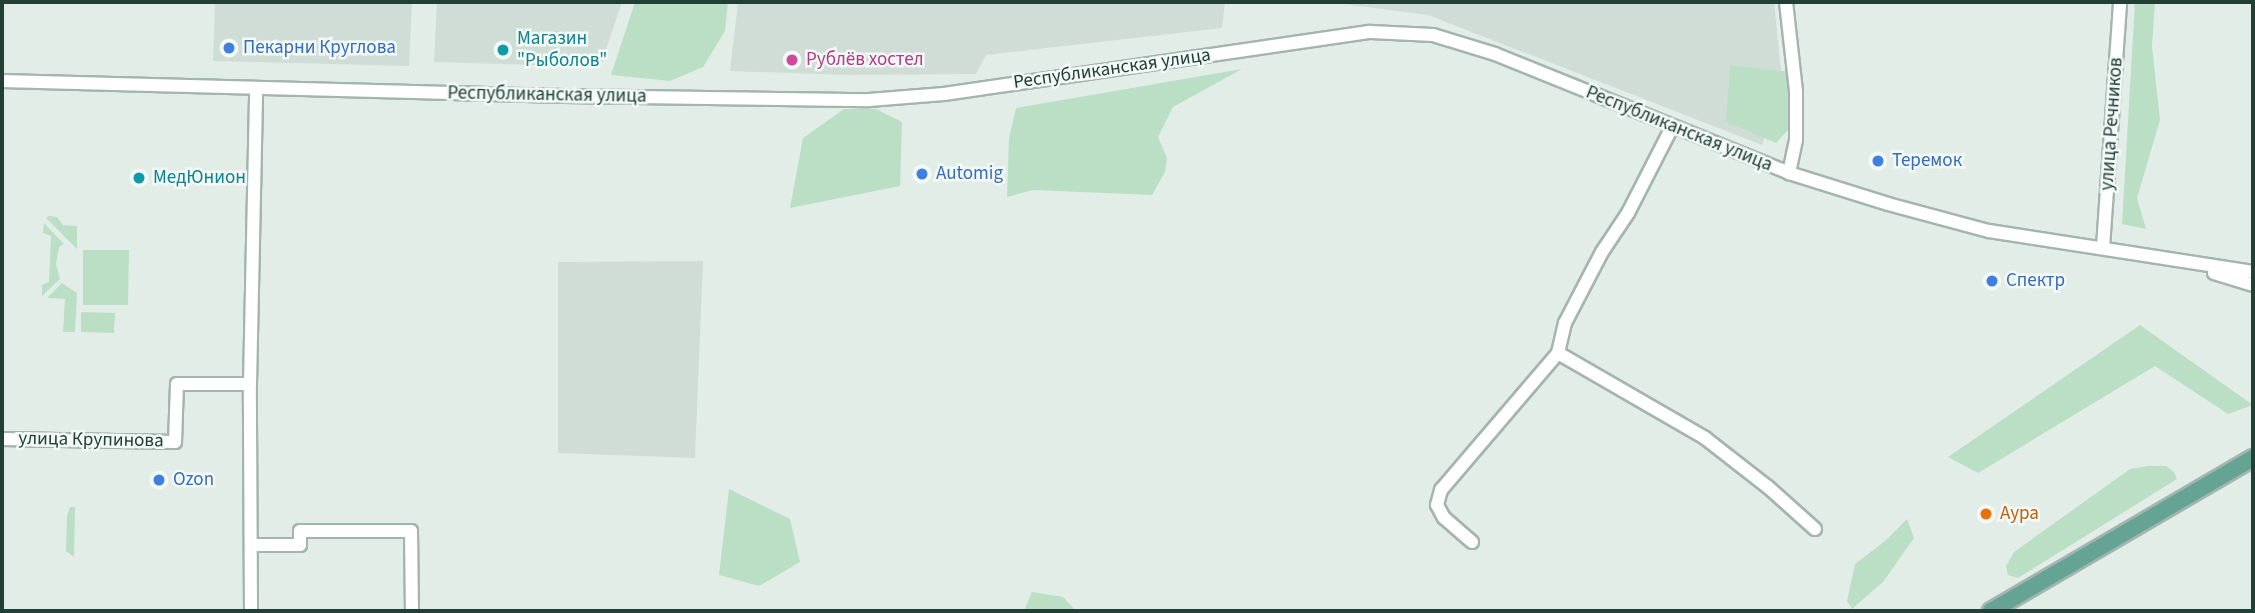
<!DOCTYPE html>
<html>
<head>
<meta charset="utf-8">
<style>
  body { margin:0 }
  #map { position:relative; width:2255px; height:613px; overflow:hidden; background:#e2ede8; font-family:"Source Sans 3",sans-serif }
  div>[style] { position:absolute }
  .built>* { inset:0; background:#d0ddd7 }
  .green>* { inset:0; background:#badfc5 }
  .roads { filter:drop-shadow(2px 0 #a4b5af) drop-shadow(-2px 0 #a4b5af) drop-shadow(0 2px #a4b5af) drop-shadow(0 -2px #a4b5af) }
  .minor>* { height:12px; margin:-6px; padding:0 6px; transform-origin:6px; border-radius:6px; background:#fff }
  .major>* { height:16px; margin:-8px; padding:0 8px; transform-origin:8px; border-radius:8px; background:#65a495 }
  .dots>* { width:19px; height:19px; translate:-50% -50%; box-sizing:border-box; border:4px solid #f2f9f6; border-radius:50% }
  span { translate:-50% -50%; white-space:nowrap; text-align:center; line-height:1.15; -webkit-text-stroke:5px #f2f9f6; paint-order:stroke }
  .culture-label { font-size:19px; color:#0d838f }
  .left { translate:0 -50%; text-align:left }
  .shop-label { font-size:19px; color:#366cbe }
  .hotel-label { font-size:19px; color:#b23c85 }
  .street-label { font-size:19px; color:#213e37 }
  .food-label { font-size:19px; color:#c56008 }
  .frame { position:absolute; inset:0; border:4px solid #213e37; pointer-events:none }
</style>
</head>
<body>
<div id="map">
  <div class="built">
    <i style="clip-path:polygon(215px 2px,412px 2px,409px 66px,213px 61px)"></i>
    <i style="clip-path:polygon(437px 2px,622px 2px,600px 67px,434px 62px)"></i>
    <i style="clip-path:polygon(738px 2px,1225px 2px,1222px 28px,986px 55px,976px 74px,849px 75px,730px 71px)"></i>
    <i style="clip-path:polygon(1329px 2px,1774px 2px,1782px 80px,1762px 145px,1428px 15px)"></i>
    <i style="clip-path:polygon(703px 261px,695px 458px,558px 453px,558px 262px)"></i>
  </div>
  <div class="green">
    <i style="clip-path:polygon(635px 2px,728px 2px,725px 31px,703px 67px,670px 81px,611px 75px)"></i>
    <i style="clip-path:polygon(2135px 2px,2155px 2px,2152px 46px,2160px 120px,2137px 198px,2146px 229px,2122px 224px)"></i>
    <i style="clip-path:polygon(1730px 65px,1790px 72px,1789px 129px,1776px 143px,1726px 122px)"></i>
    <i style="clip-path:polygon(1242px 69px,1173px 107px,1158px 137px,1167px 158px,1165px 172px,1152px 195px,1033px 190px,1007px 197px,1009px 138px,1016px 108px)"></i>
    <i style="clip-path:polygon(844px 109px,876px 109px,902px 122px,900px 186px,790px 208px,803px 138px)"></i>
    <i style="clip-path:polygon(49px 216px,57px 217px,63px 225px,77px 226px,77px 249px,46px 218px)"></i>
    <i style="clip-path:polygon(44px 223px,64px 244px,59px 247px,56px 264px,60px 279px,42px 296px,42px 285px,49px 282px,51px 236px,43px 233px)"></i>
    <i style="clip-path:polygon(83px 250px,129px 250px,128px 305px,83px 305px)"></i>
    <i style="clip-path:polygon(62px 283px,77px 293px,75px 332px,63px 332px,65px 299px,47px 298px)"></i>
    <i style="clip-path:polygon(81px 312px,115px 313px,114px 333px,81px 332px)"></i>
    <i style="clip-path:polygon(2140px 325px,2253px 405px,2228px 414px,2155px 366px,1978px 473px,1948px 457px)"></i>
    <i style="clip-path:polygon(2148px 466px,2166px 466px,2174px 472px,2177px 479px,2018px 578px,2008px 575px,2006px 566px,2014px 552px,2130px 469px)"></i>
    <i style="clip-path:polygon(729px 489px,790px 519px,800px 562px,759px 586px,719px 575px)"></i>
    <i style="clip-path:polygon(70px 507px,75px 507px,74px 557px,66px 551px,67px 516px)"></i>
    <i style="clip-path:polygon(1907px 519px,1914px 538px,1883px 582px,1852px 609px,1847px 601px,1855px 564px,1885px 541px)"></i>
    <i style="clip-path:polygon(1032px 592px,1063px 597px,1076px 611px,1024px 611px)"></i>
  </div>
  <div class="roads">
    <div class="minor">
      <i style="left:1786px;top:2px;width:90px;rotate:83.6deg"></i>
      <i style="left:1796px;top:91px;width:49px;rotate:90deg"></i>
      <i style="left:1796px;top:140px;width:34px;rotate:102deg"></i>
      <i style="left:2px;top:81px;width:562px;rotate:1.53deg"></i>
      <i style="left:564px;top:96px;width:305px;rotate:0.8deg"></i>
      <i style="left:869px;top:100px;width:75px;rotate:-4.6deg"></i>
      <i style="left:944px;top:94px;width:431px;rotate:-8.3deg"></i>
      <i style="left:1371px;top:32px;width:62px;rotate:2.8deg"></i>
      <i style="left:1433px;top:35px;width:65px;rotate:17deg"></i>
      <i style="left:1495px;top:54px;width:317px;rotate:22deg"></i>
      <i style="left:1789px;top:173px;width:104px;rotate:17.4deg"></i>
      <i style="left:1888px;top:204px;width:105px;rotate:15deg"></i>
      <i style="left:1989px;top:231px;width:267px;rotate:8.8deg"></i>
      <i style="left:2103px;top:247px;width:246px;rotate:-86deg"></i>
      <i style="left:2214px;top:273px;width:41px;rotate:17.1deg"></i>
      <i style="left:1558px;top:353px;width:170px;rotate:30deg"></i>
      <i style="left:1705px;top:438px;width:80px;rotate:37.9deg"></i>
      <i style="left:1768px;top:487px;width:63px;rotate:41.8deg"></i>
      <i style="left:2px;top:439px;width:173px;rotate:1deg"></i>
      <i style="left:175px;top:442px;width:58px;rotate:-88deg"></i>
      <i style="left:177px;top:384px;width:73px"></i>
      <i style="left:1472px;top:542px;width:37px;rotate:-139deg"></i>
      <i style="left:1444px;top:518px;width:15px;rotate:-118deg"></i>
      <i style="left:1437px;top:505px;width:16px;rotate:-75deg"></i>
      <i style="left:1441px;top:490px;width:180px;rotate:-49.5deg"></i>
      <i style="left:1558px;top:353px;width:31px;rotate:-77deg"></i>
      <i style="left:1565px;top:323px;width:80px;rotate:-62.5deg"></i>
      <i style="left:1602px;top:252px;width:47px;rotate:-56.3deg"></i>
      <i style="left:1628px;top:213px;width:97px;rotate:-62.9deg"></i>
      <i style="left:251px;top:545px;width:49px"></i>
      <i style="left:300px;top:545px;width:14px;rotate:-90deg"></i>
      <i style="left:300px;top:531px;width:111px"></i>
      <i style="left:411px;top:531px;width:80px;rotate:89.3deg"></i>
      <i style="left:251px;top:611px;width:227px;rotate:-90.3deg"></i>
      <i style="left:250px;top:384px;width:296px;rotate:-88.8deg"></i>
    </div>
    <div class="major">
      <i style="left:1991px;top:611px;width:303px;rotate:-30.3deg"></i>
    </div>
  </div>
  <div class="dots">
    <i style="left:229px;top:48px;background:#3f7fe0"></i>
    <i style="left:503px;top:50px;background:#0f9aa8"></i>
    <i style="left:792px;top:60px;background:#d1479c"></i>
    <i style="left:1878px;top:161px;background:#3f7fe0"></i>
    <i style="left:922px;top:174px;background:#3f7fe0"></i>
    <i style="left:139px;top:178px;background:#0f9aa8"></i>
    <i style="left:1992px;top:281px;background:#3f7fe0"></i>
    <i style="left:159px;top:480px;background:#3f7fe0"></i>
    <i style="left:1986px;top:514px;background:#e8710a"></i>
  </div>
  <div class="culture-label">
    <span class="left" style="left:517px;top:50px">Магазин<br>"Рыболов"</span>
    <span class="left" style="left:153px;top:178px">МедЮнион</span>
  </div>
  <div class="shop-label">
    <span class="left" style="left:243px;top:48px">Пекарни Круглова</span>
    <span class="left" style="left:1892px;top:161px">Теремок</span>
    <span class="left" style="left:936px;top:174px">Automig</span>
    <span class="left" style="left:2006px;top:281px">Спектр</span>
    <span class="left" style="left:173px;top:480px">Ozon</span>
  </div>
  <div class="hotel-label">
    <span class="left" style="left:806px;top:60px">Рублёв хостел</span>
  </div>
  <div class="street-label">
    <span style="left:1112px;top:69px;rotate:-8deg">Республиканская улица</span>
    <span style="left:547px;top:95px;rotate:1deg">Республиканская улица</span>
    <span style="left:2112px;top:124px;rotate:-86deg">улица Речников</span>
    <span style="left:1679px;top:129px;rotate:22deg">Республиканская улица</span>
    <span style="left:91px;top:440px;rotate:1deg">улица Крупинова</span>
  </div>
  <div class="food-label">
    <span class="left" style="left:2000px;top:514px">Аура</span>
  </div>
  <div class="frame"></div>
</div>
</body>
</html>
